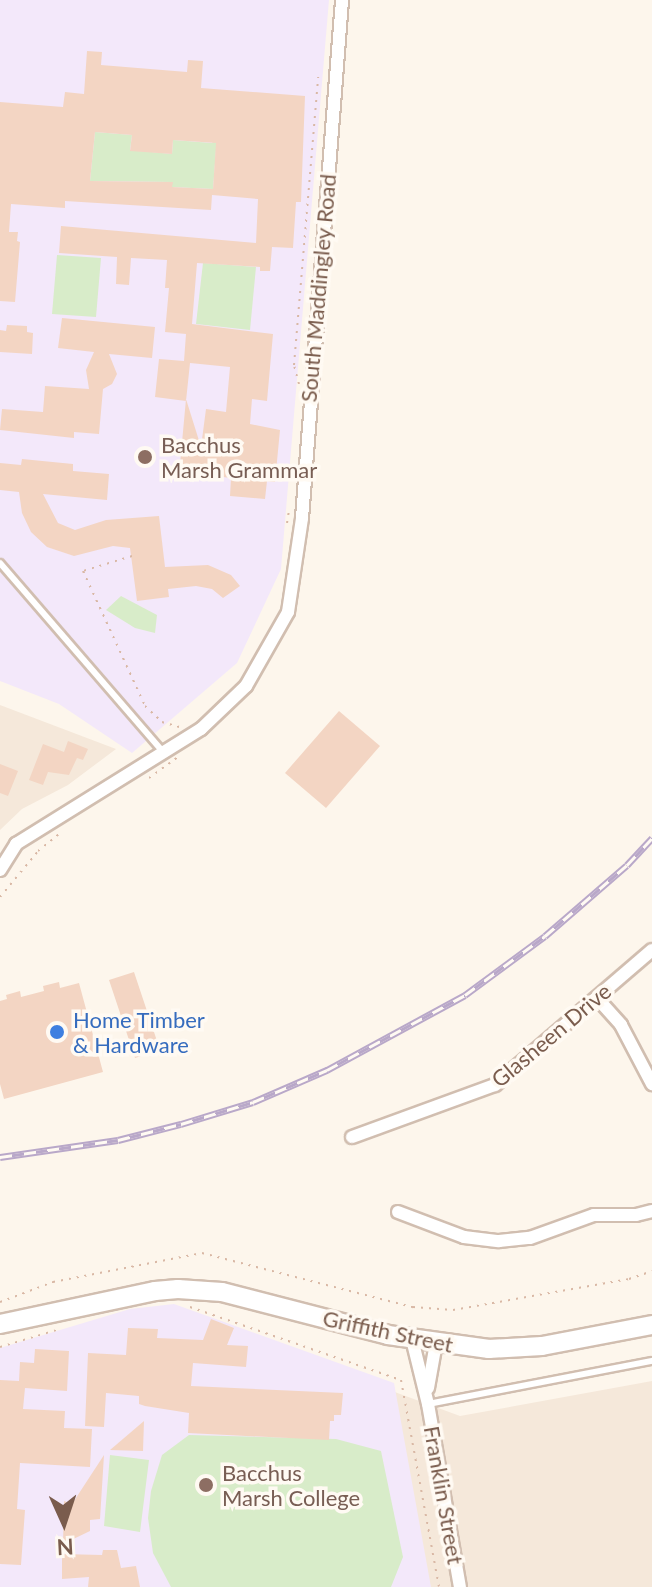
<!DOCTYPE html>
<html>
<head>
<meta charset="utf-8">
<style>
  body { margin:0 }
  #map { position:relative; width:652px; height:1587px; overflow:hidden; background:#fdf6ec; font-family:Lato,sans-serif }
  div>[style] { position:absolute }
  .residential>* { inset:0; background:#f5e8da }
  .education>* { inset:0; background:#f3e8fa }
  .green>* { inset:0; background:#d8ecc9 }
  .building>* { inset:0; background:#f3d5c3 }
  .path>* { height:2px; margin-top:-1px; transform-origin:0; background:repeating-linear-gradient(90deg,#d9b8a5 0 2px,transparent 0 8px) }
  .roads { filter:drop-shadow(2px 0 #d1beb0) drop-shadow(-2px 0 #d1beb0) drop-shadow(0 2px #d1beb0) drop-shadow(0 -2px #d1beb0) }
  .lane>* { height:6px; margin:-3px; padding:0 3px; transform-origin:3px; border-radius:3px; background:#fff }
  .street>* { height:12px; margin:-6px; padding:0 6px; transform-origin:6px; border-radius:6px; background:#fff }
  .secondary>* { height:18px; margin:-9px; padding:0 9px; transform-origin:9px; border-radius:9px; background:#fff }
  .rail>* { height:7px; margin-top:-3.5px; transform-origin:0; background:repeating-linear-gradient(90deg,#fffaf3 0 12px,#b9a8c9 0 24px); box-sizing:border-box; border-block:2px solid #b9a8c9 }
  .dots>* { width:22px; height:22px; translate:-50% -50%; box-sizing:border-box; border:4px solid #fffaf3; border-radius:50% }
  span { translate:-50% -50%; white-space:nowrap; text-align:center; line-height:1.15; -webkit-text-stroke:7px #fffaf3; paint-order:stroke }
  .street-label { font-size:22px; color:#7a5c4d }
  .education-label { font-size:22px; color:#785e54 }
  .left { translate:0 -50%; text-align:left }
  .shop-label { font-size:22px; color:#366cbe }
  .north { position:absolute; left:24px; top:1483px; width:80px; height:80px; -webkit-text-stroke:6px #fffaf3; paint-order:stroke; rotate:177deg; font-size:22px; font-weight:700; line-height:32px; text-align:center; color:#7a5c4d }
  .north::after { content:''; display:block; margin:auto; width:28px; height:36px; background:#7a5c4d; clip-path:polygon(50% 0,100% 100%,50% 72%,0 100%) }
</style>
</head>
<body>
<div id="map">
  <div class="residential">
    <i style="clip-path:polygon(0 705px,116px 749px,68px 785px,22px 809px,0 830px)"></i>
    <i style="clip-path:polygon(652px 1381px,652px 1587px,0 1587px,392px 1391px,460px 1416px)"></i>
  </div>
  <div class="education">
    <i style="clip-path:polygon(0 0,329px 0,281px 569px,237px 663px,132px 753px,59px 704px,0 681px)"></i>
    <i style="clip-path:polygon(174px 1304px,394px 1383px,431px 1587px,0 1587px,0 1348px,130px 1309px)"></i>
  </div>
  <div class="green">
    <i style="clip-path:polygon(95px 132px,132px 135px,130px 150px,172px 154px,173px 140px,212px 143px,217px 137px,213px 189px,172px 187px,172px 182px,90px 181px)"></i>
    <i style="clip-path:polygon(57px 255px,101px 258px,96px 317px,52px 314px)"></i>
    <i style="clip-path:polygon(203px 263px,256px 267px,250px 330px,196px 324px)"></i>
    <i style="clip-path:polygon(121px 596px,157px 615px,155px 633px,135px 628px,106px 610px)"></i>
    <i style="clip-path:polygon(189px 1435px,336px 1439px,381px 1451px,403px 1557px,391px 1587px,171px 1587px,153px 1553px,148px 1518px,151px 1491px,162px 1455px)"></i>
    <i style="clip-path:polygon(110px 1455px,149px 1460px,140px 1532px,104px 1526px)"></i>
  </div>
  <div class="building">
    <i style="clip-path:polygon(evenodd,87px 51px,102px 52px,101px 65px,187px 72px,188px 60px,203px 61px,201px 88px,305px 96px,301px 202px,296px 202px,293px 248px,272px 247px,270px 271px,260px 271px,260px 267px,197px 263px,192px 324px,273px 334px,267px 401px,252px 399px,250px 424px,280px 430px,275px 482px,267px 481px,265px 499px,230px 496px,231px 478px,198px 474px,199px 466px,180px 464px,186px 399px,201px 447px,206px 409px,226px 412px,230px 367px,190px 363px,186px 401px,155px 397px,159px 359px,184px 361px,186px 334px,165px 332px,169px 288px,165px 288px,167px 260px,131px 258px,129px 285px,116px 284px,117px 257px,59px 253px,61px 226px,256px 243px,258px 199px,212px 195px,211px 210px,65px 201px,65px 208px,11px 204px,9px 232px,18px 232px,17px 241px,20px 242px,15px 302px,0 301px,0 102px,63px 107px,65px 92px,84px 94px,87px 51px,95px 132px,132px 135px,130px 151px,172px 154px,173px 140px,216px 143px,213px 189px,172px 187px,173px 182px,90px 181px,95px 132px)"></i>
    <i style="clip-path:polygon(62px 318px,155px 327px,152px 358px,109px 354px,117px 374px,112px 384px,103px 389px,99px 434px,74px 432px,74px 438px,0 430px,2px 409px,43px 412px,45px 386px,89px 389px,86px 370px,94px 352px,58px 348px)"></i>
    <i style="clip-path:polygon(7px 325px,27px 326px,27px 332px,33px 333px,32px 354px,0 352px,0 330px,6px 331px)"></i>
    <i style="clip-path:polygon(22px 459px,73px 464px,73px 471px,109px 474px,107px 500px,43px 494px,58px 523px,75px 530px,106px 520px,159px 516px,165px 567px,208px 565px,231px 575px,240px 586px,223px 598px,212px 589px,196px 586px,168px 589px,169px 597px,137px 601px,130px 548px,113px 546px,74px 556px,47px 547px,31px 532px,22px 513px,19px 492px,0 490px,0 463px,21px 465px)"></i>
    <i style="clip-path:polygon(339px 711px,380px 746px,326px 808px,285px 773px)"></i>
    <i style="clip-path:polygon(68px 741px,88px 749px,83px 760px,77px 758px,69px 775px,48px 772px,43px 785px,29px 780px,43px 744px,64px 752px)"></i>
    <i style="clip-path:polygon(0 764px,18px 771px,8px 796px,0 793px)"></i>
    <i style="clip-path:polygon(134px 972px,160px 1050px,135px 1058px,109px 980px)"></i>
    <i style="clip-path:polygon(59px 982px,60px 988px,79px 983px,103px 1072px,4px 1099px,0 1084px,0 1001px,7px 999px,6px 995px,20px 991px,21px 997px,44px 991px,43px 986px)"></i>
    <i style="clip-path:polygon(211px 1319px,234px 1328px,227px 1345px,248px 1346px,246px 1367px,193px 1363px,191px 1386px,343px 1393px,341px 1415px,334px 1415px,334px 1421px,330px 1421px,329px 1440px,188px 1433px,189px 1413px,145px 1406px,139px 1404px,139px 1396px,106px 1393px,104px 1427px,85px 1426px,88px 1353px,126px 1355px,128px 1328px,158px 1329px,157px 1338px,203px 1340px)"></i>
    <i style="clip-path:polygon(35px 1349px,69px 1351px,67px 1391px,25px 1388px,23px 1409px,65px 1411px,64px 1428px,92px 1429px,90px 1467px,20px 1463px,17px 1509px,25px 1510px,21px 1565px,0 1564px,0 1380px,19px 1381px,20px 1362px,34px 1363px)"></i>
    <i style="clip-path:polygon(144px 1421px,143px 1451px,110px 1450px)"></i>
    <i style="clip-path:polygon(104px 1455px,100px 1519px,90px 1520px,90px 1531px,63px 1544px,64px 1501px,72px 1504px)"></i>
    <i style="clip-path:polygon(103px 1550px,117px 1550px,121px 1568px,136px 1566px,140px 1587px,88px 1587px,89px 1577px,62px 1579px,62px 1554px,102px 1555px)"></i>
  </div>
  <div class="path">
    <i style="left:299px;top:384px;width:20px;rotate:-105deg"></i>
    <i style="left:294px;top:365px;width:289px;rotate:-85.2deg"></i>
    <i style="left:287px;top:523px;width:13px;rotate:-81deg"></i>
    <i style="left:132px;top:556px;width:51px;rotate:163deg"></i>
    <i style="left:83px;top:571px;width:149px;rotate:65.3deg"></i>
    <i style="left:145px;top:706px;width:23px;rotate:43deg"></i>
    <i style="left:162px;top:722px;width:19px;rotate:16deg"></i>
    <i style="left:149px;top:778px;width:36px;rotate:-36deg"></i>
    <i style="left:0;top:897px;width:60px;rotate:-50.4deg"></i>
    <i style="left:38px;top:851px;width:27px;rotate:-39deg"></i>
    <i style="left:0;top:1302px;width:57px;rotate:-20.7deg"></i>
    <i style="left:53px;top:1282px;width:152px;rotate:-11deg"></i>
    <i style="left:202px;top:1253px;width:218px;rotate:14.4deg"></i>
    <i style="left:413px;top:1307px;width:40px;rotate:4.3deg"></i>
    <i style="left:453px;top:1310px;width:179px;rotate:-10deg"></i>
    <i style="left:629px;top:1279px;width:24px;rotate:-19deg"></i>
    <i style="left:190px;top:1307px;width:223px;rotate:19.1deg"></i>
    <i style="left:401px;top:1380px;width:210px;rotate:79.6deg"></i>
    <i style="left:0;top:1347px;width:63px;rotate:-16.7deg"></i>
  </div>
  <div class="roads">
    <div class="lane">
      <i style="left:0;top:563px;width:248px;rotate:49.2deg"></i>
      <i style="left:428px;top:1404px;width:228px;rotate:-10.9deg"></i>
    </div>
    <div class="street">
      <i style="left:0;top:870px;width:31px;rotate:-58deg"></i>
      <i style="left:16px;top:844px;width:218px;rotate:-31.9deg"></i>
      <i style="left:201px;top:729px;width:62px;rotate:-43.7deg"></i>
      <i style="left:246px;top:686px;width:85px;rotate:-60.4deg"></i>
      <i style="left:288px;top:612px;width:95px;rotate:-81.5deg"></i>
      <i style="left:302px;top:518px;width:520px;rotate:-85.58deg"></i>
      <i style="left:597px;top:998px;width:36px;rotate:48deg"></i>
      <i style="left:621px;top:1025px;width:67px;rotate:62.3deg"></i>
      <i style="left:352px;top:1137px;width:152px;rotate:-20deg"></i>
      <i style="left:495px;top:1085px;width:207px;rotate:-40.7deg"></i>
      <i style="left:398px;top:1212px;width:71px;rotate:20.7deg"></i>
      <i style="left:464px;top:1237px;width:35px;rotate:7deg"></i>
      <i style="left:499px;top:1241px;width:31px;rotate:-6deg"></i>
      <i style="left:530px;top:1238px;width:68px;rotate:-19.8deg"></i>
      <i style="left:594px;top:1215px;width:42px"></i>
      <i style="left:636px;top:1215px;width:16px;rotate:-14deg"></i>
      <i style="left:412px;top:1339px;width:67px;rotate:76.2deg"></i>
      <i style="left:428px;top:1404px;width:186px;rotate:80.1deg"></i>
      <i style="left:428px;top:1388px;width:46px;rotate:-79.9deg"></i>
    </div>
    <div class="secondary">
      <i style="left:0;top:1324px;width:158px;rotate:-12deg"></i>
      <i style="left:155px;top:1291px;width:23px;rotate:-5deg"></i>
      <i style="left:178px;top:1289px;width:44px;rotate:3.9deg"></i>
      <i style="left:222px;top:1292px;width:171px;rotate:14.5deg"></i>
      <i style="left:388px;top:1335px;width:102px;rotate:7.9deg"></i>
      <i style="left:489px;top:1349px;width:53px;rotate:-3.2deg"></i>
      <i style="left:542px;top:1346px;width:112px;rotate:-10.8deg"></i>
    </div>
  </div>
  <div class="rail">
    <i style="left:0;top:1157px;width:119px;rotate:-8.2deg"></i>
    <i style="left:118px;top:1140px;width:65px;rotate:-14.3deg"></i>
    <i style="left:181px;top:1124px;width:75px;rotate:-17deg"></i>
    <i style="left:253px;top:1102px;width:81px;rotate:-23.4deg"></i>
    <i style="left:327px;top:1070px;width:157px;rotate:-28.5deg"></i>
    <i style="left:465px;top:995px;width:99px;rotate:-36.4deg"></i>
    <i style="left:545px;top:936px;width:108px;rotate:-40.9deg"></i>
    <i style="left:627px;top:865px;width:37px;rotate:-47deg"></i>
  </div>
  <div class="dots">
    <i style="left:145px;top:457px;background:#8d6e63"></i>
    <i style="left:57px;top:1032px;background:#3f7fe0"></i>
    <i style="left:206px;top:1485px;background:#8d6e63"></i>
  </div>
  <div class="street-label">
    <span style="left:318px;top:288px;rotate:-85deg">South Maddingley Road</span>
    <span style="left:551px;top:1035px;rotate:-40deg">Glasheen Drive</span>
    <span style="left:388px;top:1331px;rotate:12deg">Griffith Street</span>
    <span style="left:444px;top:1495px;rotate:80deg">Franklin Street</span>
  </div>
  <div class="education-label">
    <span class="left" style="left:161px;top:457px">Bacchus<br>Marsh Grammar</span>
    <span class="left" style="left:222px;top:1485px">Bacchus<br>Marsh College</span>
  </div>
  <div class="shop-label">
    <span class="left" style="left:73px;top:1032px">Home Timber<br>&amp; Hardware</span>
  </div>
  <div class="north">N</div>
</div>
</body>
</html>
